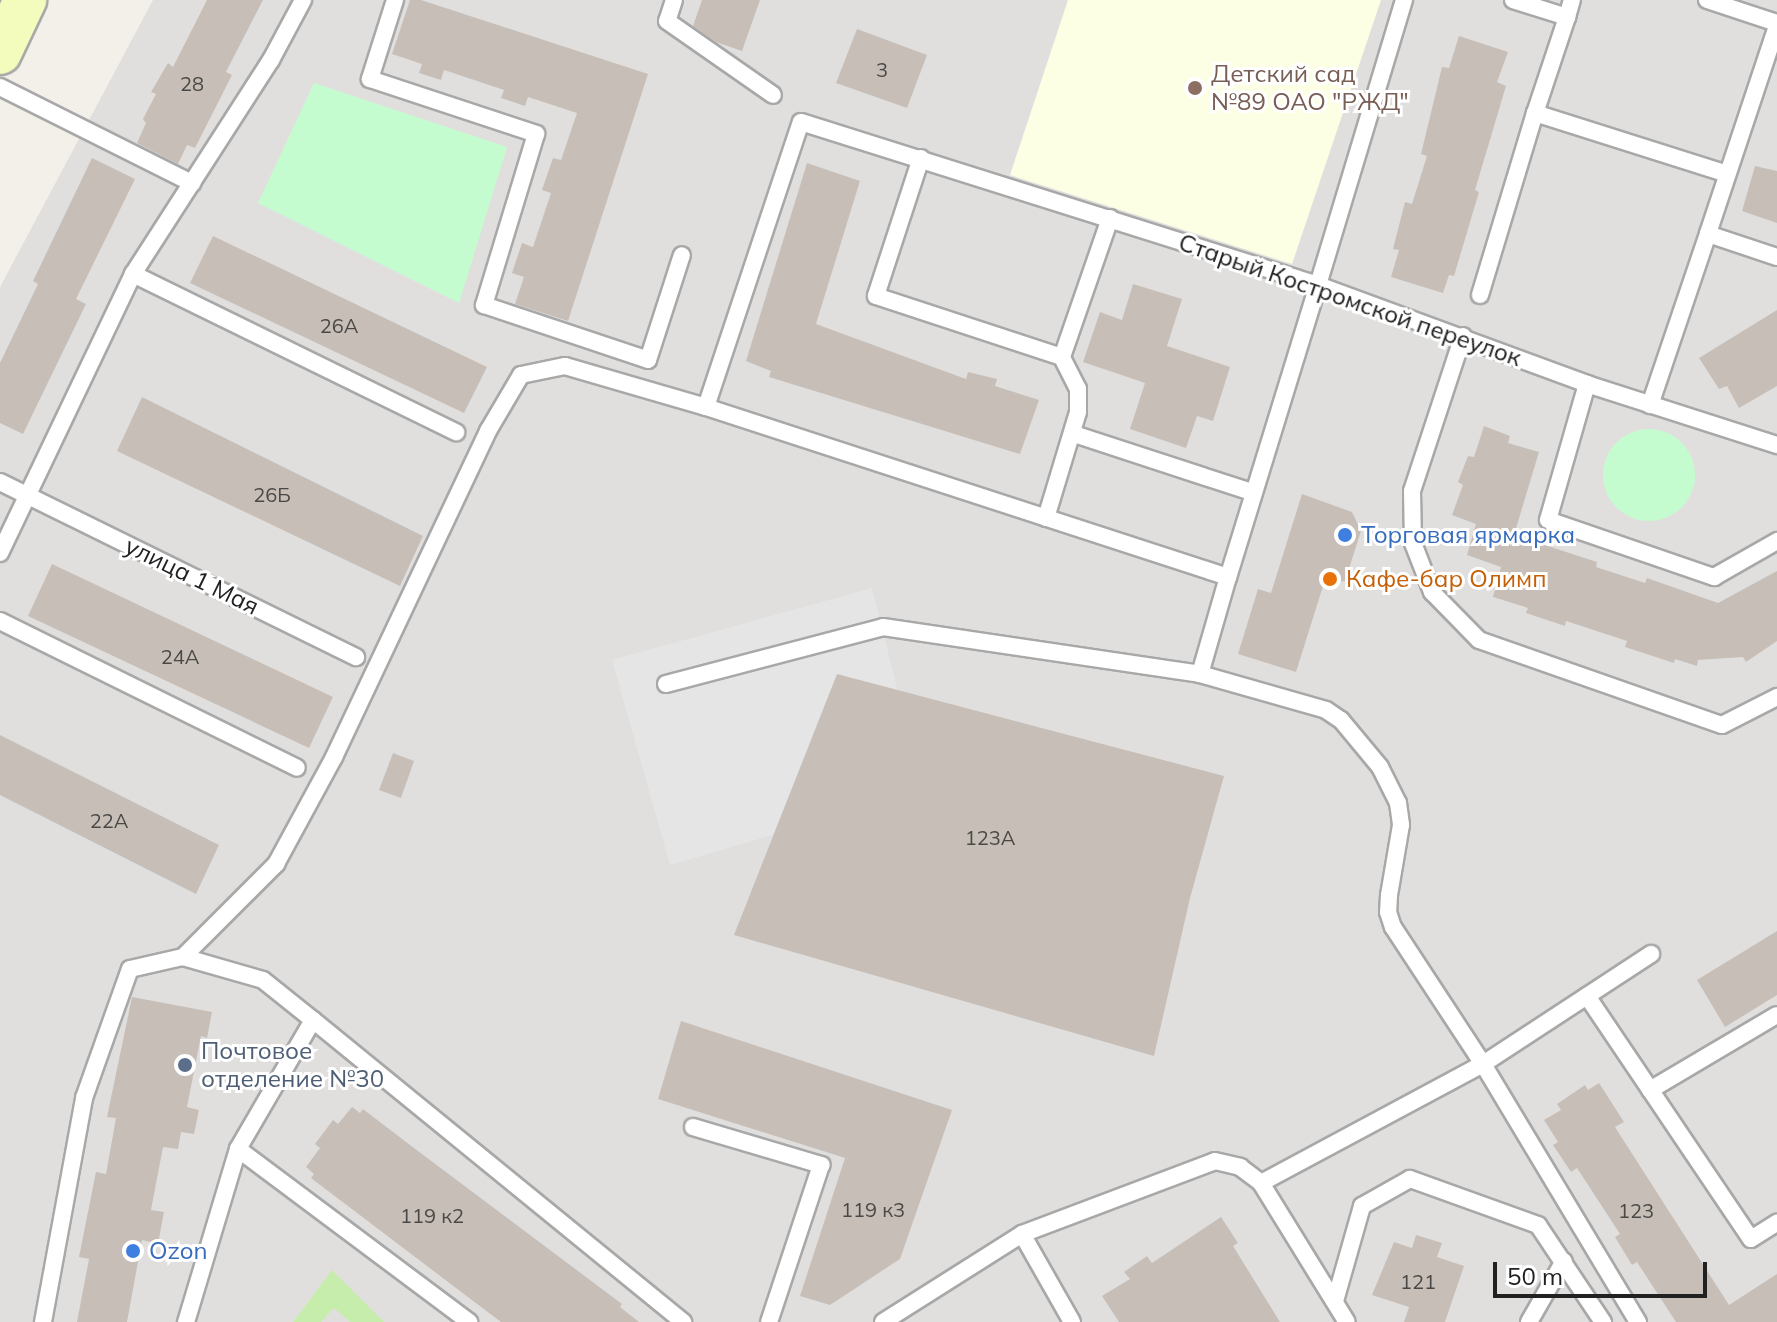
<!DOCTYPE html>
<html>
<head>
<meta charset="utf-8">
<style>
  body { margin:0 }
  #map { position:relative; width:1777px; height:1322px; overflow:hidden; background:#f2f0e8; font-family:Mulish,sans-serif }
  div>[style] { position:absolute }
  .residential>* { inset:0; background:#e0dfde }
  .education>* { inset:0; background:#fcffe4 }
  .grass>* { inset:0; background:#c7edad }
  .park>* { inset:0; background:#c5fccf }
  .round { border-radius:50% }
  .parking>* { inset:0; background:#e5e5e5 }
  .building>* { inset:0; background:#c7bfb7 }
  .roads { filter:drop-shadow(2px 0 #a8a8a8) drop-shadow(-2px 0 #a8a8a8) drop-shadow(0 2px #a8a8a8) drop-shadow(0 -2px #a8a8a8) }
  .lane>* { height:16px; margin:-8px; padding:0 8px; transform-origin:8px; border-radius:8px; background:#fff }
  .secondary>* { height:42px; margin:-21px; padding:0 21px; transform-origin:21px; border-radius:21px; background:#f3fcbc }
  .dots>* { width:22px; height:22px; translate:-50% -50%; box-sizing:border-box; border:4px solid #fff; border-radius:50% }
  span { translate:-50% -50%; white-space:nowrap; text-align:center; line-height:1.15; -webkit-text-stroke:6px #fff; paint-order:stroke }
  .number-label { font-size:20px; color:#4a4846 }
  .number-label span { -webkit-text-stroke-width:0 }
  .education-label { font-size:24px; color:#785e54 }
  .left { translate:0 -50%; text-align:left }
  .street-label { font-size:24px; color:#212121 }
  .shop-label { font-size:24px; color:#366cbe }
  .food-label { font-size:24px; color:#c56008 }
  .service-label { font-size:24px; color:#4e5e75 }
  .scale { position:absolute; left:1493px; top:1262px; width:214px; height:36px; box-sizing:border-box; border:4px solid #212121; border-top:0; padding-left:10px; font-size:24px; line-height:28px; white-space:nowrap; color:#212121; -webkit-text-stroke:6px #fff; paint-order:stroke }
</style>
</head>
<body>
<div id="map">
  <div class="residential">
    <i style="clip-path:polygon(153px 0,1777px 0,1777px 1322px,0 1322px,0 287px)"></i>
  </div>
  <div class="education">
    <i style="clip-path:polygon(1068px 0,1381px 0,1292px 264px,1010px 175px)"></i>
  </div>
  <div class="grass">
    <i style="clip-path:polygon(332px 1270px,384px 1322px,350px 1322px,334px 1308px,321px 1322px,293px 1322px)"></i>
  </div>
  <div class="park">
    <i style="clip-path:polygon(314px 83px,507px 147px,459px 303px,258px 203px)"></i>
    <i class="round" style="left:1603px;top:429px;width:92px;height:92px"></i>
  </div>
  <div class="parking">
    <i style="clip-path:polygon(872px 588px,923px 791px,670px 865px,612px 660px)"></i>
  </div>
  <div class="building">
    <i style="clip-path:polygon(207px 0,263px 0,226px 72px,232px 75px,195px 148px,187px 145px,178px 164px,137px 143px,146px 123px,143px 119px,156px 94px,151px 92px,168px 63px,173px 67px)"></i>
    <i style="clip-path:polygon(410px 0,421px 0,648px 74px,568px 321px,515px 304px,524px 277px,512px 273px,522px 243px,533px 247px,551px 193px,542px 190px,553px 158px,561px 160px,577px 113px,528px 97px,525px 106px,501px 98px,504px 90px,444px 70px,441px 80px,419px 73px,422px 64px,392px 54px)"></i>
    <i style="clip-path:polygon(702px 0,760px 0,742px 51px,716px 42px,693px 26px)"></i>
    <i style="clip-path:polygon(857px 29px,927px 55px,907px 108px,836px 83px)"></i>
    <i style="clip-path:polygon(1459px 36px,1508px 52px,1497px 82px,1506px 86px,1475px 190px,1479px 192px,1454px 276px,1449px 275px,1443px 293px,1391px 277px,1399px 250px,1393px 249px,1405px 202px,1412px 204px,1427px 156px,1421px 154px,1442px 67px,1449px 68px)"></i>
    <i style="clip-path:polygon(92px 158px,135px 179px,76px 299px,86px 304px,23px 434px,0 423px,0 363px,38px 284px,33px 281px)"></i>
    <i style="clip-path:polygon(807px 163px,860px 181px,816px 324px,966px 379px,968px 372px,997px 379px,995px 386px,1039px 400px,1020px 454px,769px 377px,771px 371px,746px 361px)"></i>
    <i style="clip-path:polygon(1755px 166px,1777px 171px,1777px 223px,1742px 211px)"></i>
    <i style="clip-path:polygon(213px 236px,487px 367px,464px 413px,190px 283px)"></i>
    <i style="clip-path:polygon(1133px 284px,1182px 299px,1167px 346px,1230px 367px,1213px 421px,1197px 416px,1186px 448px,1130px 429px,1145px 383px,1083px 362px,1100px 312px,1122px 320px)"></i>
    <i style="clip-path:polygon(1777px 310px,1777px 386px,1739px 408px,1727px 386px,1719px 389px,1699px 358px)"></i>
    <i style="clip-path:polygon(142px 397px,423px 536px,400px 586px,117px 451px)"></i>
    <i style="clip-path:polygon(1484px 426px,1510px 436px,1508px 443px,1539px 452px,1514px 535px,1597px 562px,1596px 567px,1645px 583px,1647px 578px,1718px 603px,1777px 571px,1777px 641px,1746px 662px,1743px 657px,1698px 660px,1697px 666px,1675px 659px,1674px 663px,1625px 647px,1627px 641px,1566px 621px,1565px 626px,1526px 613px,1528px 608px,1493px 597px,1501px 567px,1467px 555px,1476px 524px,1452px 515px,1463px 485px,1458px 482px,1468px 456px,1474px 457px)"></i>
    <i style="clip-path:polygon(1302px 494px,1352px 512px,1361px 531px,1345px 581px,1324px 583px,1296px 672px,1238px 654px,1258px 589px,1271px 593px)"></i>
    <i style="clip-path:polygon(52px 564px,333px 697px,309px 748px,28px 616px)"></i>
    <i style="clip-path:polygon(837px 674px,1224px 776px,1190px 898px,1154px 1056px,734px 935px)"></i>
    <i style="clip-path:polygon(0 735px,219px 845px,196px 894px,0 795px)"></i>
    <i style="clip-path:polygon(393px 753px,414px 761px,401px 798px,379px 790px)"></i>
    <i style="clip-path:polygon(1777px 931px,1777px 995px,1725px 1027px,1697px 980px)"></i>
    <i style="clip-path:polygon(132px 997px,212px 1012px,207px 1038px,201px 1036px,187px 1107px,199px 1110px,194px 1134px,181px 1132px,178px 1149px,163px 1147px,151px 1210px,164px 1212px,158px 1244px,142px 1240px,127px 1322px,77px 1322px,89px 1259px,79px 1257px,96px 1172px,106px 1174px,116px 1118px,107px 1117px)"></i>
    <i style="clip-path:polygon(681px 1021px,952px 1110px,900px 1259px,830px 1305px,800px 1296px,845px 1158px,658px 1099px)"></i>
    <i style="clip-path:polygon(1599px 1083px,1624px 1122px,1615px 1127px,1729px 1305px,1777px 1274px,1777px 1322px,1676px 1322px,1637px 1262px,1632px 1265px,1615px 1237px,1620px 1234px,1577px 1168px,1571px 1172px,1553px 1145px,1558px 1142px,1544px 1120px,1561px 1110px,1557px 1104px,1585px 1085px,1588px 1090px)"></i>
    <i style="clip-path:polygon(352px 1107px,360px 1113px,363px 1109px,410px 1145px,622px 1304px,620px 1307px,639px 1322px,501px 1322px,452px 1285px,311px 1178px,314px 1174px,306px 1167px,320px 1148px,315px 1144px,333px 1120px,338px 1124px)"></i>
    <i style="clip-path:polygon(1221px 1217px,1238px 1243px,1233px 1246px,1280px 1322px,1119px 1322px,1102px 1296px,1130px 1279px,1124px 1272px,1147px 1256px,1152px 1263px)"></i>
    <i style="clip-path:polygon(1416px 1235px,1442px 1243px,1437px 1257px,1464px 1266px,1445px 1322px,1404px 1322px,1409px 1307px,1372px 1295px,1394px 1242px,1412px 1248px)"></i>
  </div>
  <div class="roads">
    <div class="lane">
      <i style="left:395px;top:0;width:83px;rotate:107.6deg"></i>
      <i style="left:370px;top:79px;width:175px;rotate:18.3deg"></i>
      <i style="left:536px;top:134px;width:179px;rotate:106.9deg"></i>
      <i style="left:484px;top:305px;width:173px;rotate:18.5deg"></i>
      <i style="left:648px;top:360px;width:110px;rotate:-72.1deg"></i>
      <i style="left:674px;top:0;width:22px;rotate:108deg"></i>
      <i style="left:667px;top:21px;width:129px;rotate:34.9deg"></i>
      <i style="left:1404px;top:0;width:298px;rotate:106.8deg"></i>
      <i style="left:1318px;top:285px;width:306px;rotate:107.1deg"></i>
      <i style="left:1228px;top:577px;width:549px;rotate:-161.96deg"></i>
      <i style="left:706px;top:407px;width:300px;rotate:-71.6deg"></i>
      <i style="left:801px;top:122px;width:542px;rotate:17.5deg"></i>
      <i style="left:1318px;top:285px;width:287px;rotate:20.2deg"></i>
      <i style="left:1587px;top:384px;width:200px;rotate:17.8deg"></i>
      <i style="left:1513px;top:0;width:57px;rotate:17.5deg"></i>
      <i style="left:1567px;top:17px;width:18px;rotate:-74deg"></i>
      <i style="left:1707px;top:0;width:74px;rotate:18.2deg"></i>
      <i style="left:1567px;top:17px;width:101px;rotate:108.4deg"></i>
      <i style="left:1535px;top:113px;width:201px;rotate:17.6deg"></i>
      <i style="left:1777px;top:26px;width:219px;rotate:108.4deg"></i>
      <i style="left:1708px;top:234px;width:73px;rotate:18.4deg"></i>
      <i style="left:0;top:87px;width:215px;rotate:26.6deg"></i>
      <i style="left:921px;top:158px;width:145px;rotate:108.1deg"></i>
      <i style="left:876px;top:296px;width:196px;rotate:18.2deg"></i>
      <i style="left:1062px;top:357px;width:147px;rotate:-70.9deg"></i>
      <i style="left:133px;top:274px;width:360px;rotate:26.1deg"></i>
      <i style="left:1480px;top:295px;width:190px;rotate:-73.2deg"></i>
      <i style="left:1463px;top:336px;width:163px;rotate:108.2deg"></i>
      <i style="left:1412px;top:491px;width:52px;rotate:88.9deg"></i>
      <i style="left:1413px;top:543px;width:53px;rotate:68.8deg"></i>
      <i style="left:1432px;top:592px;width:67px;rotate:45.6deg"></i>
      <i style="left:1479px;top:640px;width:257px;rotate:19.3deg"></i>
      <i style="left:1722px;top:725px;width:62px;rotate:-27deg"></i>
      <i style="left:1587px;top:384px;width:141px;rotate:106deg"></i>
      <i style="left:1548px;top:520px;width:176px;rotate:19deg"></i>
      <i style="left:1714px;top:577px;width:73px;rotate:-29.7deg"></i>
      <i style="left:1650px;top:405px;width:181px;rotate:-71.3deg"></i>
      <i style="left:1074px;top:434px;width:189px;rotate:18.1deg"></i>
      <i style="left:0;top:482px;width:397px;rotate:26.2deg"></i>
      <i style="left:1046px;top:518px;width:111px;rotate:-73.2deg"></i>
      <i style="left:1078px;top:412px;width:23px;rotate:-90deg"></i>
      <i style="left:1078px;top:389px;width:36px;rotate:-117deg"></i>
      <i style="left:0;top:553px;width:309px;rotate:-64.5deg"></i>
      <i style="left:133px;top:274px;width:255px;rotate:-57.2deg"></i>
      <i style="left:271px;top:60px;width:68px;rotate:-61.9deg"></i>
      <i style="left:0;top:621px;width:331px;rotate:26.3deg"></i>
      <i style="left:1200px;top:674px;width:131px;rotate:15.9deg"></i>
      <i style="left:1326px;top:710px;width:18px;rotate:34deg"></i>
      <i style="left:1341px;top:720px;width:61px;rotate:50.3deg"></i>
      <i style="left:1380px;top:767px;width:40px;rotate:63.4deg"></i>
      <i style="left:1398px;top:803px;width:22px;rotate:82deg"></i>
      <i style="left:1401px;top:825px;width:71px;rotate:99.7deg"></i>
      <i style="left:1389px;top:895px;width:17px;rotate:93deg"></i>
      <i style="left:1388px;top:912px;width:16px;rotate:72deg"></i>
      <i style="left:1393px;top:927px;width:164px;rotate:56.7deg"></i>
      <i style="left:1483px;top:1064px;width:301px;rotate:59deg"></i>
      <i style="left:666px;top:684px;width:224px;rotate:-14.7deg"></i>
      <i style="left:883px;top:627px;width:320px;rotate:8.4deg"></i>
      <i style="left:1200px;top:674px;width:101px;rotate:-73.9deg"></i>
      <i style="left:183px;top:957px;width:132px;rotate:-45deg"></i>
      <i style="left:276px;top:864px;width:122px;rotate:-61.5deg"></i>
      <i style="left:334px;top:757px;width:361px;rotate:-64.7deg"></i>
      <i style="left:488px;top:431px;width:65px;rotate:-59.5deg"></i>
      <i style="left:521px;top:375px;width:45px;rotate:-11.6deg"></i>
      <i style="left:565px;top:366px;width:147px;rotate:16.2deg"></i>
      <i style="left:1587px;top:996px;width:293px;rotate:56deg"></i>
      <i style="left:1751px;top:1239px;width:31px;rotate:-32deg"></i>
      <i style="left:313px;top:1020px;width:478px;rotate:39.2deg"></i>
      <i style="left:1650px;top:1090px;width:147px;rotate:-30.6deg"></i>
      <i style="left:693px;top:1127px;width:134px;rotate:16.5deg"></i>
      <i style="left:821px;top:1165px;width:165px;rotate:108.3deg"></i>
      <i style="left:238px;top:1149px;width:289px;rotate:36.8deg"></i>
      <i style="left:1261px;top:1183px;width:252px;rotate:-28.2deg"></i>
      <i style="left:1483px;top:1064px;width:201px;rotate:-33.2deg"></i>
      <i style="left:1022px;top:1234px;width:206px;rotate:-20.7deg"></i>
      <i style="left:1215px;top:1161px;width:26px;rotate:13deg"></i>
      <i style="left:1240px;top:1167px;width:26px;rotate:37deg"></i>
      <i style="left:1261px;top:1183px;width:163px;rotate:58.3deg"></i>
      <i style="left:1335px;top:1301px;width:99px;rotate:-74.1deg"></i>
      <i style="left:1362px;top:1206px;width:55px;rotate:-29.4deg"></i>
      <i style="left:1410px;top:1179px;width:136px;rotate:19.8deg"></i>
      <i style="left:1538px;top:1225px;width:117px;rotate:56.2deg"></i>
      <i style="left:43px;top:1322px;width:228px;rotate:-79.6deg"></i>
      <i style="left:84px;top:1098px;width:137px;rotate:-70.4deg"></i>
      <i style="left:130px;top:969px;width:54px;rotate:-12.8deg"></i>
      <i style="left:183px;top:957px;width:83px;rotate:16deg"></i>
      <i style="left:263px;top:980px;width:64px;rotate:38.7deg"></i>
      <i style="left:313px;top:1020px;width:149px;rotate:120.2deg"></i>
      <i style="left:238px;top:1149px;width:181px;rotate:106.7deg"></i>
      <i style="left:883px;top:1322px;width:165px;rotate:-32.3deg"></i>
      <i style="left:1022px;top:1234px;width:101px;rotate:60.4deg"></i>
      <i style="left:1529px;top:1322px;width:70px;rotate:-60.2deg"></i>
    </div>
    <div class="secondary">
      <i style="left:0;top:53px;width:59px;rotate:-64.7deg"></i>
    </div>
  </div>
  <div class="dots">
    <i style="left:1195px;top:88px;background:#8d6e63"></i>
    <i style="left:1345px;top:535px;background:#3f7fe0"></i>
    <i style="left:1330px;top:579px;background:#e8710a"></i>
    <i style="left:185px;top:1065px;background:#5c6f8a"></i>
    <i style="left:133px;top:1251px;background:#3f7fe0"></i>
  </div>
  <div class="number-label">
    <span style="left:882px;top:69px">3</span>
    <span style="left:192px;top:83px">28</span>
    <span style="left:339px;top:325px">26А</span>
    <span style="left:272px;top:494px">26Б</span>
    <span style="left:180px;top:656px">24А</span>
    <span style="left:109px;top:820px">22А</span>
    <span style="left:990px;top:837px">123А</span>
    <span style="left:873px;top:1209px">119 к3</span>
    <span style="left:1636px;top:1210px">123</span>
    <span style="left:432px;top:1215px">119 к2</span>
    <span style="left:1418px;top:1281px">121</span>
  </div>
  <div class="education-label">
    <span class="left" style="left:1211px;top:88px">Детский сад<br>№89 ОАО "РЖД"</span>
  </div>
  <div class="street-label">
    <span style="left:1350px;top:300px;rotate:19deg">Старый Костромской переулок</span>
    <span style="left:192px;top:576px;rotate:26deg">улица 1 Мая</span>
  </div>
  <div class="shop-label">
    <span class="left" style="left:1361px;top:535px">Торговая ярмарка</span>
    <span class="left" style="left:149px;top:1251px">Ozon</span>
  </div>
  <div class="food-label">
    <span class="left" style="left:1346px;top:579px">Кафе-бар Олимп</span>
  </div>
  <div class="service-label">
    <span class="left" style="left:201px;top:1065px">Почтовое<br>отделение №30</span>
  </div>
  <div class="scale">50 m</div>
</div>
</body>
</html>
